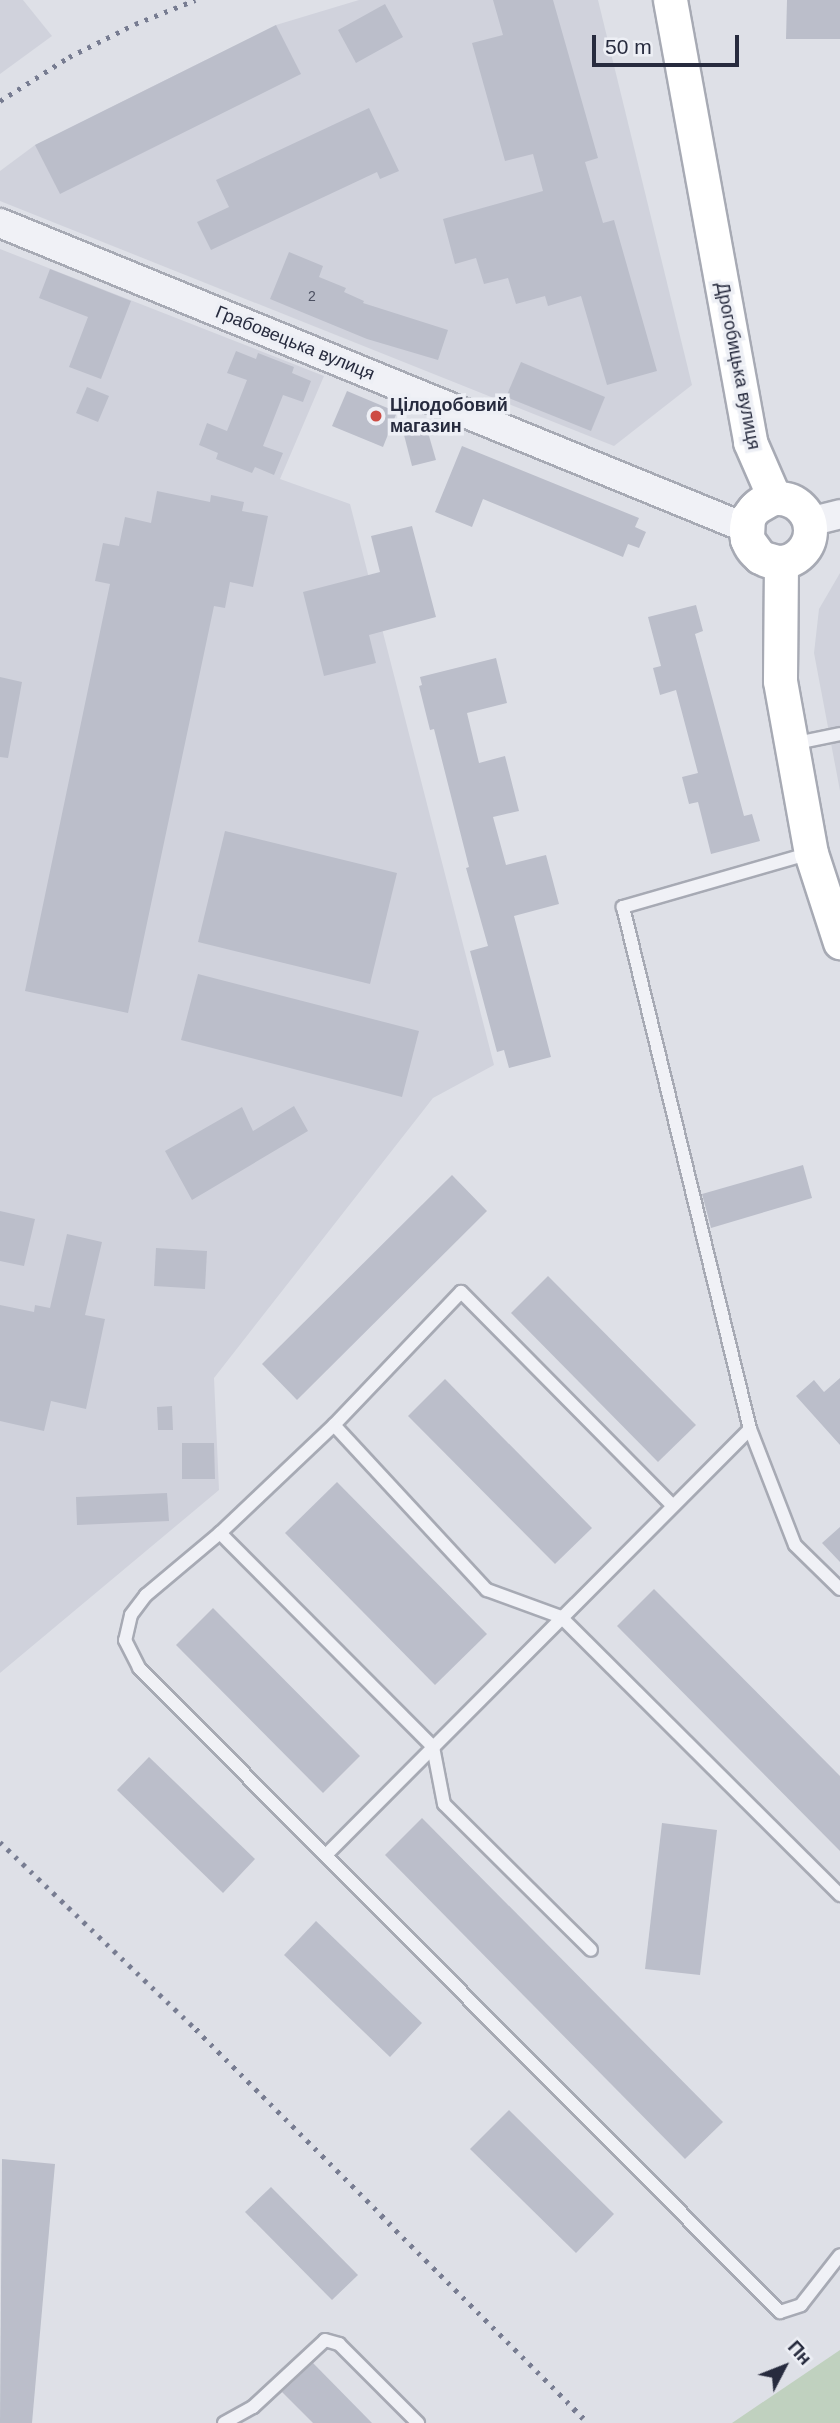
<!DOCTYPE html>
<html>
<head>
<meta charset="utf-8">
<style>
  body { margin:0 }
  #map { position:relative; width:840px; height:2423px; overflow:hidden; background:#dee0e7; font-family:Helvetica,sans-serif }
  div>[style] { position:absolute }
  .built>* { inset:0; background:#d0d2dc }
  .green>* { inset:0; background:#c0d1bf }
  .building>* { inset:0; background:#bbbeca }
  .roads { filter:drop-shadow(2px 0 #a7aab4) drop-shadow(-2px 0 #a7aab4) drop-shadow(0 2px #a7aab4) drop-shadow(0 -2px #a7aab4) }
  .service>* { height:12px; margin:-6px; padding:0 6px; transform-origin:6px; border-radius:6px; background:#f0f1f6 }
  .tertiary>* { height:28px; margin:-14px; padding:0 14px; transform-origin:14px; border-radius:14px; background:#f0f1f6 }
  .secondary>* { height:33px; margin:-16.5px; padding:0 16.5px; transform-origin:16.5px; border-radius:16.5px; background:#fff }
  .secondary>.ring { margin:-16.5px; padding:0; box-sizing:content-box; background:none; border:33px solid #fff; border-radius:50% }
  .rail>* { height:5px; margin-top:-2.5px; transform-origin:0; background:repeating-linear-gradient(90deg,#777c91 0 3.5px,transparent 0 10.5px) }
  .dots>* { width:19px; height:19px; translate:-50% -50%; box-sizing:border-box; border:4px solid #edeff5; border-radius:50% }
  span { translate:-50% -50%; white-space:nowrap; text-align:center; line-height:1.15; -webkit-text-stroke:7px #edeff5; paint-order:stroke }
  .number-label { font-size:14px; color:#4c5061 }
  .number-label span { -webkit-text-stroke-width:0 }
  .street-label { font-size:18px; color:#272b3e }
  .poi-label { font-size:18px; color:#272b3e; font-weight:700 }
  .left { translate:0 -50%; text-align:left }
  .north { position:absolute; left:749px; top:2332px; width:70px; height:70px; -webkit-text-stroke:5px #edeff5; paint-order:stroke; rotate:48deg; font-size:19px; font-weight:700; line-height:28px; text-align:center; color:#272b3e }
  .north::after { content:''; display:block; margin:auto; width:24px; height:32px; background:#272b3e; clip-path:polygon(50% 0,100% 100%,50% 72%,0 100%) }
  .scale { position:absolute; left:592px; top:35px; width:147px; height:32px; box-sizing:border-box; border:4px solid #272b3e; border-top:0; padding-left:9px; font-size:21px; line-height:24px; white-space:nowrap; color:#272b3e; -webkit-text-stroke:5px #edeff5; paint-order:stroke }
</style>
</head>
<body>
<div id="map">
  <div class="built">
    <i style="clip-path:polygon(0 0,23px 0,52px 36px,0 74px)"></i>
    <i style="clip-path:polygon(359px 0,598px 0,692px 385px,614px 446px,0 201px,0 171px,35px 145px,276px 25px)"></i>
    <i style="clip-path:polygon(0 249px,324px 376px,280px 479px,350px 504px,494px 1065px,433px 1098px,214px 1378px,219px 1490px,0 1673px)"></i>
    <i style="clip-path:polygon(840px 573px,840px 791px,814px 653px,819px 609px)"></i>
  </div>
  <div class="green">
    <i style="clip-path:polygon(840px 2350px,840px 2423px,732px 2423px)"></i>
  </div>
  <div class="building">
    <i style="clip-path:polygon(493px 0,553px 0,598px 158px,585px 162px,603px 223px,614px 220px,657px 371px,607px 385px,581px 296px,548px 306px,545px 296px,516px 304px,508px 278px,484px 284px,476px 258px,455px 264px,443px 219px,543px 191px,533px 154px,505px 161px,472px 43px,503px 35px)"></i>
    <i style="clip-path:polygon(787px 0,840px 0,840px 39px,786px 39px)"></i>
    <i style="clip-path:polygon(385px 4px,403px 37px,356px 63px,338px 30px)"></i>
    <i style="clip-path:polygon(276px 25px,301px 74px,60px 194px,35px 145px)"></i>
    <i style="clip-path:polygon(369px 108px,399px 171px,380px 179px,377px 172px,211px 250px,197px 222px,229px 207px,216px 180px)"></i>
    <i style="clip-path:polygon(289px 252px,323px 266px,319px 277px,346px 288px,344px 292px,364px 301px,363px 303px,448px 330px,438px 360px,367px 339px,270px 299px)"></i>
    <i style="clip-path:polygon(50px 269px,131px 301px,101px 379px,69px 367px,88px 317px,39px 298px)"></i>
    <i style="clip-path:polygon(236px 351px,256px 359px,258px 353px,294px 367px,292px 373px,311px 381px,303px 402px,283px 395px,263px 446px,283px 453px,274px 475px,255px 467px,252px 473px,216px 459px,218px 453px,199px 445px,207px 423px,227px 431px,247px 380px,227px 373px)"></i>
    <i style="clip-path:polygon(521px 362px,605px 397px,591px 431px,506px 397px)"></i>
    <i style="clip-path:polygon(87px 387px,109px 396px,98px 422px,76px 413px)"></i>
    <i style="clip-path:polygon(347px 391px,397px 412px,383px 447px,332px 426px)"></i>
    <i style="clip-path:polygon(427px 429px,436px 460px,412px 466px,404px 435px)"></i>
    <i style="clip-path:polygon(462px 446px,639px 518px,635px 527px,646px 532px,639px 548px,628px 544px,623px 557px,483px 499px,472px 527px,435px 512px)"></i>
    <i style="clip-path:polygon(157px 491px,210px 502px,211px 495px,244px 502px,242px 511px,268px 516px,253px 587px,230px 582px,225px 608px,214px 606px,128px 1013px,25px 991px,110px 584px,95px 581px,103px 543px,119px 546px,125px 517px,151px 523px)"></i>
    <i style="clip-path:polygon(412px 526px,436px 617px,369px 635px,376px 663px,324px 676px,303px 592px,380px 572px,371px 536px)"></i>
    <i style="clip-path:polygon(696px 605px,703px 631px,695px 634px,744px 816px,752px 814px,760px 841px,711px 854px,698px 802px,689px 804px,682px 777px,698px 773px,676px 690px,660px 695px,653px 668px,661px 666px,648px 617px)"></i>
    <i style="clip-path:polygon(496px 658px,507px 703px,467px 713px,479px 763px,505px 756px,519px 811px,493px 817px,506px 865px,546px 855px,559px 904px,514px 916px,551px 1057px,509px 1068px,504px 1050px,497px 1052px,470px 951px,488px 946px,466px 868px,469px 867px,434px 729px,430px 730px,419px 686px,422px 685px,420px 677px)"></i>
    <i style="clip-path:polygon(0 677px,22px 682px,8px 758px,0 757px)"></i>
    <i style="clip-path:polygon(225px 831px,397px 873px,370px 984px,198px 942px)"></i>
    <i style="clip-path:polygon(198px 974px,419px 1031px,402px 1097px,181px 1040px)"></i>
    <i style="clip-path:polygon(294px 1106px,308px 1131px,192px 1200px,165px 1151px,242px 1107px,253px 1131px)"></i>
    <i style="clip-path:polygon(803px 1165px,812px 1198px,711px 1228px,702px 1194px)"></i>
    <i style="clip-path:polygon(452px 1175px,487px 1211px,297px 1400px,262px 1364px)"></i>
    <i style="clip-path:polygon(0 1211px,35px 1219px,24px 1266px,0 1261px)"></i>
    <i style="clip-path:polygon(67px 1234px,102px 1242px,85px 1315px,105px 1319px,86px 1409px,51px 1401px,44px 1431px,0 1421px,0 1305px,34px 1312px,35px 1305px,50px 1308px)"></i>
    <i style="clip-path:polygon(156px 1248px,207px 1251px,205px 1289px,154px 1286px)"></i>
    <i style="clip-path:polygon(548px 1276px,696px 1425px,658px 1462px,511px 1313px)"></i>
    <i style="clip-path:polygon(840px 1378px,840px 1445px,796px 1396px,814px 1380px,824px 1392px)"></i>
    <i style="clip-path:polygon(445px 1379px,592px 1528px,555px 1564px,408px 1416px)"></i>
    <i style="clip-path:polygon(172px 1406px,173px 1430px,158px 1430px,157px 1407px)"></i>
    <i style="clip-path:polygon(182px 1443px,214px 1443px,215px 1479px,182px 1479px)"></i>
    <i style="clip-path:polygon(337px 1482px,487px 1634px,435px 1685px,285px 1533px)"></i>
    <i style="clip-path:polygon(167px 1493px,169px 1521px,77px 1525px,76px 1497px)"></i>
    <i style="clip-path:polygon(840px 1527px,840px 1562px,822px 1543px)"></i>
    <i style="clip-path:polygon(654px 1589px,840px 1776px,840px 1851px,617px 1626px)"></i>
    <i style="clip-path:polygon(213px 1608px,360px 1756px,323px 1793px,176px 1645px)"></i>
    <i style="clip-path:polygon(149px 1757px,255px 1859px,223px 1893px,117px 1790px)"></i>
    <i style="clip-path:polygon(422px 1818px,723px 2122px,685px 2159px,385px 1855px)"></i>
    <i style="clip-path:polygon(662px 1823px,717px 1830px,700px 1975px,645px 1969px)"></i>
    <i style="clip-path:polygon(316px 1921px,422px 2023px,390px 2057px,284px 1955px)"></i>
    <i style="clip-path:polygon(509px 2110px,614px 2214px,576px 2253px,470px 2149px)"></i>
    <i style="clip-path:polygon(2px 2159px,55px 2164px,32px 2423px,0 2423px)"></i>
    <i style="clip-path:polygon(271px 2187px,358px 2275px,332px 2300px,245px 2212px)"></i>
    <i style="clip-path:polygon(313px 2363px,372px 2423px,313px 2423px,282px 2392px)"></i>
  </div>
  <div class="roads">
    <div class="service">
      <i style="left:792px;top:744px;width:49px;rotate:-11.8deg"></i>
      <i style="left:811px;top:853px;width:196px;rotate:164deg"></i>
      <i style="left:623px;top:907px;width:537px;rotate:76.33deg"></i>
      <i style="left:750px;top:1429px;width:124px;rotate:68.8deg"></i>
      <i style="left:795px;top:1545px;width:63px;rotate:44.4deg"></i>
      <i style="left:334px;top:1425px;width:225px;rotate:47.2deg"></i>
      <i style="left:487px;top:1590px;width:79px;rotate:20deg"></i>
      <i style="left:561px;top:1617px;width:394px;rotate:44.9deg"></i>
      <i style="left:672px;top:1505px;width:300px;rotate:-134.7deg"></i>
      <i style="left:461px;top:1292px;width:184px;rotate:133.7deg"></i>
      <i style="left:334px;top:1425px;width:157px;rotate:136.5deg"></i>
      <i style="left:220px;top:1533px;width:97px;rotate:140deg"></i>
      <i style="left:146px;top:1595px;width:25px;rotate:127deg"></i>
      <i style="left:131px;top:1615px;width:26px;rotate:103deg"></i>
      <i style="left:125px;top:1640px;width:31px;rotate:63deg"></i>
      <i style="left:139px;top:1668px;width:909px;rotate:45.13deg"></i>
      <i style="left:780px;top:2312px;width:22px;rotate:-18deg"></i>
      <i style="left:801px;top:2305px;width:63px;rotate:-52deg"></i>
      <i style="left:220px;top:1533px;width:302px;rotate:45.1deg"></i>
      <i style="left:433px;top:1747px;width:58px;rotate:79.1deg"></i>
      <i style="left:444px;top:1804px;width:207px;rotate:44.8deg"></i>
      <i style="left:326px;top:1855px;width:601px;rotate:-45.13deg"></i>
      <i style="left:224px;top:2423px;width:33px;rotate:-29deg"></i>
      <i style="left:253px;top:2407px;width:98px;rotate:-42.9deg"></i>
      <i style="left:325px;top:2340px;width:15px;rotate:16deg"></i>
      <i style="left:339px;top:2344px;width:112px;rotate:45deg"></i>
    </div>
    <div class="tertiary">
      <i style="left:0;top:223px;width:806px;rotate:22.24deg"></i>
      <i style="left:809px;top:522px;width:32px;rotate:-14deg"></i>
    </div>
    <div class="secondary">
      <i style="left:670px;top:0;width:449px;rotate:79.7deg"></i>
      <i style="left:750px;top:442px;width:60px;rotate:66.4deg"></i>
      <i style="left:774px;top:497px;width:22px;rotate:150deg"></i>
      <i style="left:755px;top:508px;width:11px;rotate:128deg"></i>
      <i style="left:748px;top:517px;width:22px;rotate:93deg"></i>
      <i style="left:747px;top:539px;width:22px;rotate:54deg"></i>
      <i style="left:760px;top:557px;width:22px;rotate:16deg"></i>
      <i style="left:781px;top:563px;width:118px;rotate:90.5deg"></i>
      <i style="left:780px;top:681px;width:175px;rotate:79.8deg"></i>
      <i style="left:811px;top:853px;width:94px;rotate:72deg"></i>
      <i class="ring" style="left:746px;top:498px;width:31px;height:31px"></i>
    </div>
  </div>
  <div class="rail">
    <i style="left:0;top:101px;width:82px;rotate:-32.5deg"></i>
    <i style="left:69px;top:57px;width:74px;rotate:-26.6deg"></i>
    <i style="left:135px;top:24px;width:65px;rotate:-21.8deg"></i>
    <i style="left:0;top:1842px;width:271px;rotate:43.7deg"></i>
    <i style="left:196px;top:2029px;width:556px;rotate:45.15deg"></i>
  </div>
  <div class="dots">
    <i style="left:376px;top:416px;background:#cd4b43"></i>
  </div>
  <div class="number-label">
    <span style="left:312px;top:296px">2</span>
  </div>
  <div class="street-label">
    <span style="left:295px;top:343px;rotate:22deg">Грабовецька вулиця</span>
    <span style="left:738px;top:366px;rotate:79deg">Дрогобицька вулиця</span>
  </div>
  <div class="poi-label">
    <span class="left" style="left:390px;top:416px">Цілодобовий<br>магазин</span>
  </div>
  <div class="north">Пн</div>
  <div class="scale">50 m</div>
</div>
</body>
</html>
